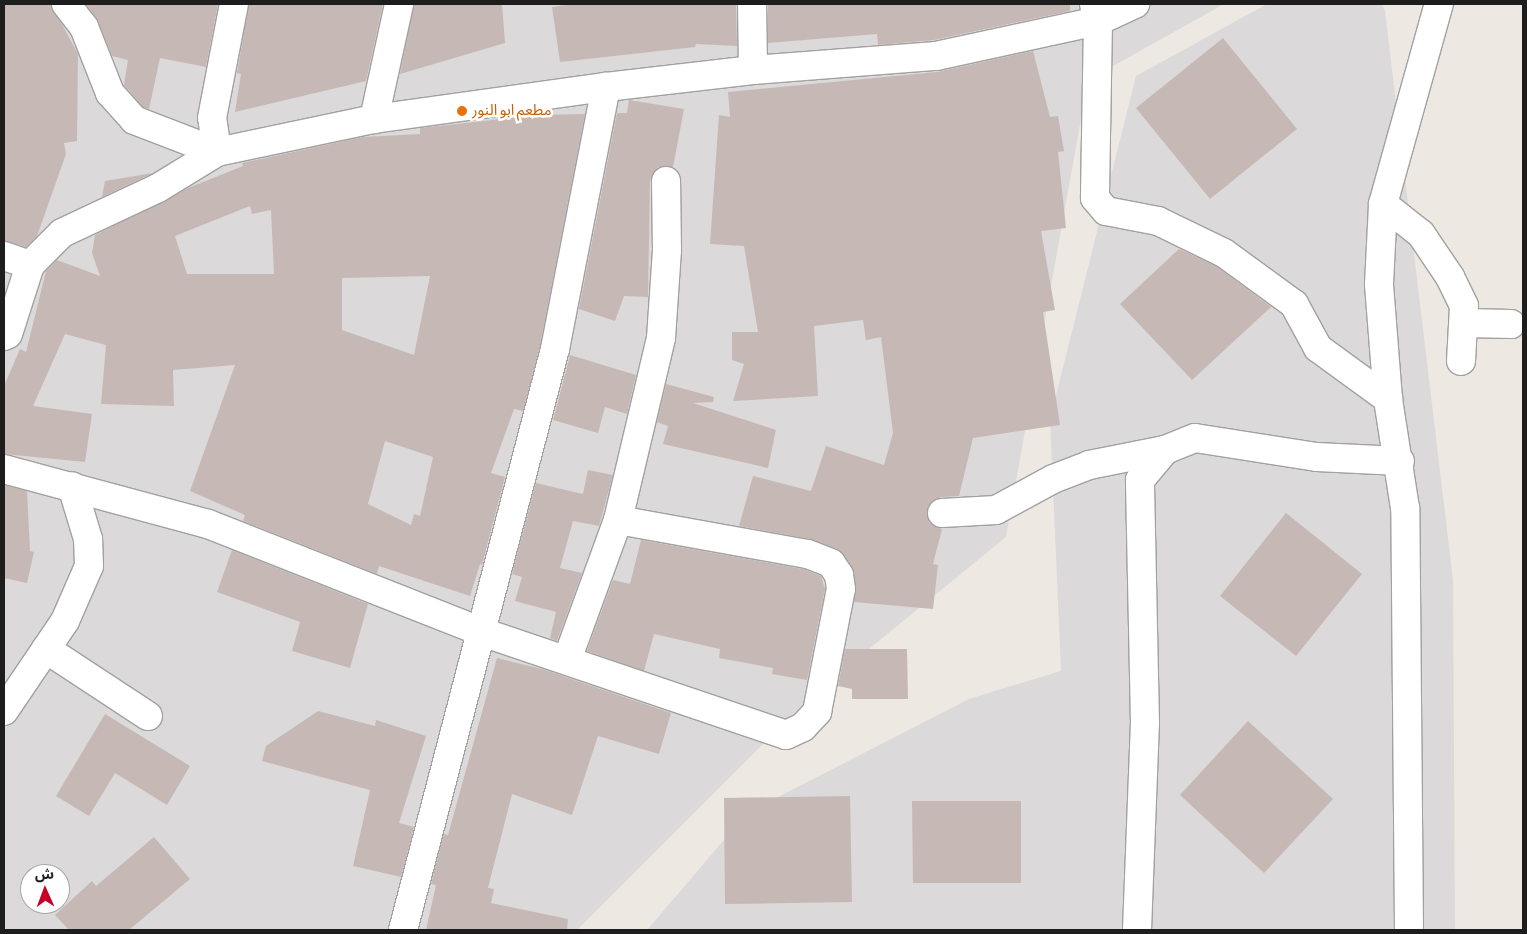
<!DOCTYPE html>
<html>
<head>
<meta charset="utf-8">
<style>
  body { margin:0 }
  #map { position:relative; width:1527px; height:934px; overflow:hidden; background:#eee8e2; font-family:"Alegreya Sans","Noto Sans Arabic",sans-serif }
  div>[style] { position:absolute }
  .residential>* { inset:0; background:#dbd9da }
  .building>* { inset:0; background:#c6b9b5 }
  .roads { filter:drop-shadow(1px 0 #a1a1a1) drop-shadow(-1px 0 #a1a1a1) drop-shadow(0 1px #a1a1a1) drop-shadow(0 -1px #a1a1a1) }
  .minor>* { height:28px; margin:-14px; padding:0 14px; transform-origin:14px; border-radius:14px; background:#fff }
  .dots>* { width:14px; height:14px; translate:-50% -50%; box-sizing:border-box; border:2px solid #fff; border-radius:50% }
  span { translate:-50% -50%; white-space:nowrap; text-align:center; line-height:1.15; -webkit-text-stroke:5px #fff; paint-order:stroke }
  .food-label { font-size:15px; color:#c56008 }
  .left { translate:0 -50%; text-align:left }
  .frame { position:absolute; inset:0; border:5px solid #1d1d1d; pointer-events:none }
  .north { position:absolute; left:20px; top:864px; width:50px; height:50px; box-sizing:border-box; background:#fff; border:1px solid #a5a5a5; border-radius:50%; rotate:358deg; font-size:14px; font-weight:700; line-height:20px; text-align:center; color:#1d1d1d }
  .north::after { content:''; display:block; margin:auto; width:18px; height:22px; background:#c90025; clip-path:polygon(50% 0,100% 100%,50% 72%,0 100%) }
</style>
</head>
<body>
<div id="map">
  <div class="residential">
    <i style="clip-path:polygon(evenodd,4px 4px,1224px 4px,1088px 80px,1006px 537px,809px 698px,577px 930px,4px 930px,4px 4px,30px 874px,60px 874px,60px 904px,30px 904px,30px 874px)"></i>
    <i style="clip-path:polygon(1267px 4px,1382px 4px,1385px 11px,1453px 580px,1455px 930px,647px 930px,747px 813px,969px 699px,1061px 671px,1050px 419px,1136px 76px)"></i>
  </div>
  <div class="building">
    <i style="clip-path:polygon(4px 4px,51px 4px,78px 54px,77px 141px,64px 143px,66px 154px,37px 236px,26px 247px,4px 241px)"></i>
    <i style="clip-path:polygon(86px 4px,218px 4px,206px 67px,160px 58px,149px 109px,143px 107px,124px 85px,128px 60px,112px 56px,98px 21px)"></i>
    <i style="clip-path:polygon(249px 4px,383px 4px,366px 81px,235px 112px,241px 74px,237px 73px)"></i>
    <i style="clip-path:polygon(414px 4px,502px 4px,505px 43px,400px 74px)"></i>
    <i style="clip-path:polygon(573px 4px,736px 4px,737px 46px,696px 44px,695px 47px,560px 62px,552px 7px)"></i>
    <i style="clip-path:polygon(768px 4px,1070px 4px,1070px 11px,934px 40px,878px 45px,877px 34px,768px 43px)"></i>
    <i style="clip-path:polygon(1223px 38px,1297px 129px,1210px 199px,1136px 108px)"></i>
    <i style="clip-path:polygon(1033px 51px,1050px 117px,1058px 116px,1064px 151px,1058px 152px,1066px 228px,1041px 231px,1055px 310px,1043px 312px,1060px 425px,973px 438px,959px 496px,941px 497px,928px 506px,929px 522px,942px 529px,933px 564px,938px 565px,933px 609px,854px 602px,854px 572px,837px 549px,810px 539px,739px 526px,753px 476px,811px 491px,826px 446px,884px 465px,893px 433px,881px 337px,866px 340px,863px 320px,814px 326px,818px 396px,733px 401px,744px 364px,732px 360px,732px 332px,758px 332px,744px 246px,710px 244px,719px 115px,730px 117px,728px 92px,937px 72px)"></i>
    <i style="clip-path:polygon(629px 100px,684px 109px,673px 167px,658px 167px,650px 181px,648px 297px,624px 296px,615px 321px,579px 309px,617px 113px,627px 113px)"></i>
    <i style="clip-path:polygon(evenodd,585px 114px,540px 346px,523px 411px,514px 409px,491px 473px,505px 477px,482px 565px,480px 564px,470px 596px,379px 566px,377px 574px,243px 521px,245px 515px,190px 491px,235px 365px,173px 370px,174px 406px,101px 404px,106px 345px,65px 334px,33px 406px,92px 414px,85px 462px,4px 454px,4px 386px,20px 349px,26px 352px,46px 271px,57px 260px,100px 276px,92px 253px,95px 235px,188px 188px,243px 166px,242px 163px,362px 137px,420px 134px,420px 128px,538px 115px,585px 114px,250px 206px,252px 214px,271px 210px,274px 274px,187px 274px,175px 236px,250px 206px,585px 114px,430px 276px,414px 355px,342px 330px,342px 278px,430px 276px,585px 114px,385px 441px,433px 457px,420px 516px,414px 514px,411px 525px,368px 504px,385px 441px)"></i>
    <i style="clip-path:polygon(153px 173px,151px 174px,102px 197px,105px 181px)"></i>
    <i style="clip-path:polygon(1179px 249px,1216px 266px,1271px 307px,1192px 380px,1120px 304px)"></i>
    <i style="clip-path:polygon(570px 355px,636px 375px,627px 414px,605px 407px,598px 433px,553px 420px)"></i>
    <i style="clip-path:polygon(666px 384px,714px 397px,713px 402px,693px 403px,776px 430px,768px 468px,663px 444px,668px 426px,657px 422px)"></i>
    <i style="clip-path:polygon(588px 470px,613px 475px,599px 526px,573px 521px,560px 568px,582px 573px,557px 641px,550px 638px,556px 612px,515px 601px,522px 577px,512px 574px,536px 483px,583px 494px)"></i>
    <i style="clip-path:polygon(4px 485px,27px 491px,30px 551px,34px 552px,27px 583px,4px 578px)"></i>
    <i style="clip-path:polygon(1286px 513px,1362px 574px,1296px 656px,1220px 596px)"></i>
    <i style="clip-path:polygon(641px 540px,803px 569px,821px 576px,825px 589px,807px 680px,772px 674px,773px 668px,719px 658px,720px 649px,654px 634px,644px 671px,587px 651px,613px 580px,630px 584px)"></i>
    <i style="clip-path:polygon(232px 550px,368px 604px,350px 668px,292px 651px,300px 622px,217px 592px)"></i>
    <i style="clip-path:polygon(845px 649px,907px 649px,908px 699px,852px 699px,852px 689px,838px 686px)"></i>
    <i style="clip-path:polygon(497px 658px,542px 669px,671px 713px,659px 754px,598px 736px,572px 815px,512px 794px,488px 888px,494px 889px,491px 903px,568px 919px,567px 930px,426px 930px,436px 885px,431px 884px,444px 834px,448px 835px)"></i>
    <i style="clip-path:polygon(318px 711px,375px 726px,376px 720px,426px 736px,399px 823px,414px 827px,401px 877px,353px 866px,370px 790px,262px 761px,266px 746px)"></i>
    <i style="clip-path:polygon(105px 714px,190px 766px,167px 805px,115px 773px,89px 816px,56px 796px)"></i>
    <i style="clip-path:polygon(1248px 721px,1333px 799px,1264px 873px,1180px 795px)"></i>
    <i style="clip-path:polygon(850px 796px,852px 902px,725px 904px,724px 798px)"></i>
    <i style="clip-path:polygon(912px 801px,1021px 801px,1021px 883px,913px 883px)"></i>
    <i style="clip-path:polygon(154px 837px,190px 879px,129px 930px,69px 930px,55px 915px,92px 881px,96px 886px)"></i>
  </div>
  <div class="roads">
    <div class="minor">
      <i style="left:66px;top:4px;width:29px;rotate:52deg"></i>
      <i style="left:84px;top:27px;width:71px;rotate:68.5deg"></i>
      <i style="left:110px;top:93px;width:36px;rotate:48deg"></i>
      <i style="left:134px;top:120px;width:89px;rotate:21.1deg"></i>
      <i style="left:752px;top:4px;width:66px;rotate:89.1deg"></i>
      <i style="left:1094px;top:4px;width:17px;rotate:77deg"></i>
      <i style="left:1098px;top:21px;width:177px;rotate:91deg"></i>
      <i style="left:1095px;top:198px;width:17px;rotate:50deg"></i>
      <i style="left:1106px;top:211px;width:53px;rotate:10.9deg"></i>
      <i style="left:1158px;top:221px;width:73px;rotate:25.9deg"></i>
      <i style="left:1224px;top:253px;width:87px;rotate:36.1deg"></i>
      <i style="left:1294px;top:304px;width:50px;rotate:61.4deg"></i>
      <i style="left:1318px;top:348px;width:87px;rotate:36.1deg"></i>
      <i style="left:374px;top:119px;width:118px;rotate:-77.7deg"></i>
      <i style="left:217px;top:152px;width:34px;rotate:-98deg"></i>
      <i style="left:212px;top:118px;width:116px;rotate:-79.1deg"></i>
      <i style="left:1383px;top:204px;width:48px;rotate:38.3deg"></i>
      <i style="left:1421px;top:234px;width:52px;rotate:56deg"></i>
      <i style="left:1450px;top:277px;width:32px;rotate:64deg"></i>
      <i style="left:1464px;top:306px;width:55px;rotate:93.1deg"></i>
      <i style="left:4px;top:256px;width:28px;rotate:19deg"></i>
      <i style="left:30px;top:265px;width:45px;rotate:-45deg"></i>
      <i style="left:62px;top:233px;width:106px;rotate:-25.1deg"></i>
      <i style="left:158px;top:188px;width:69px;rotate:-31.4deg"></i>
      <i style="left:217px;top:152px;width:160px;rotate:-11.9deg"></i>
      <i style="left:374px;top:119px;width:234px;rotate:-7.9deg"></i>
      <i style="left:606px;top:87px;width:148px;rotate:-6.6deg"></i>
      <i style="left:753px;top:70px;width:184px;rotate:-4.4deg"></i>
      <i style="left:936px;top:56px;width:166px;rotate:-12.2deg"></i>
      <i style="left:1098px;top:21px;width:41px;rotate:-24.7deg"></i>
      <i style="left:1466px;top:323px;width:45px;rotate:1.3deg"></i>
      <i style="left:4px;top:336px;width:4px;rotate:-27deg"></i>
      <i style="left:8px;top:334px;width:72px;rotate:-72.3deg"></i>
      <i style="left:4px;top:469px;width:211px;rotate:15.1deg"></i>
      <i style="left:208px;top:524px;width:291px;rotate:21.5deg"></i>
      <i style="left:479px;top:631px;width:324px;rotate:18.7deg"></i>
      <i style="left:786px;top:735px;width:19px;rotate:-25deg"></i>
      <i style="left:803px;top:727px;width:21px;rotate:-47deg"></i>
      <i style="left:817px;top:712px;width:125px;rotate:-79deg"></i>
      <i style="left:841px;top:589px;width:14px;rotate:-98deg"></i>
      <i style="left:839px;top:575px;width:14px;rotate:-124deg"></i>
      <i style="left:831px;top:563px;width:26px;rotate:-159deg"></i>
      <i style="left:807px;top:554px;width:192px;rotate:-169.8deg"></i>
      <i style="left:942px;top:513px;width:54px;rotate:-3.2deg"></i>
      <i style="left:996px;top:510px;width:65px;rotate:-28.5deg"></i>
      <i style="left:1053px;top:479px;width:39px;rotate:-21deg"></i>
      <i style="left:1089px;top:465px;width:77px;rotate:-11.2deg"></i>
      <i style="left:46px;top:649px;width:122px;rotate:33.3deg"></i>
      <i style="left:567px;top:660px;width:149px;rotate:-70deg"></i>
      <i style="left:618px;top:520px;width:187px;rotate:-76.7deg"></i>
      <i style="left:661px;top:338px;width:88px;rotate:-86.1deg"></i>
      <i style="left:667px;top:250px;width:69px;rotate:-90.8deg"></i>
      <i style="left:4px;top:711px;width:109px;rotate:-55.9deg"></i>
      <i style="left:65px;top:621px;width:60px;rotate:-66.4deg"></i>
      <i style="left:89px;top:566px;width:27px;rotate:-92deg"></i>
      <i style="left:88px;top:539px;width:55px;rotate:-106.8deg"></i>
      <i style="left:403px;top:930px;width:601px;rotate:-75.34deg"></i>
      <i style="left:555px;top:349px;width:267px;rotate:-79deg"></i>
      <i style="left:1137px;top:930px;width:207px;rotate:-87.8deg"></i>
      <i style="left:1145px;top:723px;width:243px;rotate:-91.2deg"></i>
      <i style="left:1140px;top:480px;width:39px;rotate:-50deg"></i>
      <i style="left:1165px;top:450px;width:32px;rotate:-22deg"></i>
      <i style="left:1195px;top:438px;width:123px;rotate:8.9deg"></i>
      <i style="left:1317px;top:457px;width:83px;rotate:2.8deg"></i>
      <i style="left:1409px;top:930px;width:422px;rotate:-90.5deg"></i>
      <i style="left:1405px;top:508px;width:110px;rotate:-98.9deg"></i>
      <i style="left:1388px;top:399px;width:115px;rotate:-94.5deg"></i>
      <i style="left:1379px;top:284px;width:80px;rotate:-87.1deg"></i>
      <i style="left:1383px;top:204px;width:208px;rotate:-74.4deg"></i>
    </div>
  </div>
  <div class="dots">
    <i style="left:462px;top:111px;background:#e8710a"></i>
  </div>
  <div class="food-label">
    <span class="left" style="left:472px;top:111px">مطعم ابو النور</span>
  </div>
  <div class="frame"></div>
  <div class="north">ش</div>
</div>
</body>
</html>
